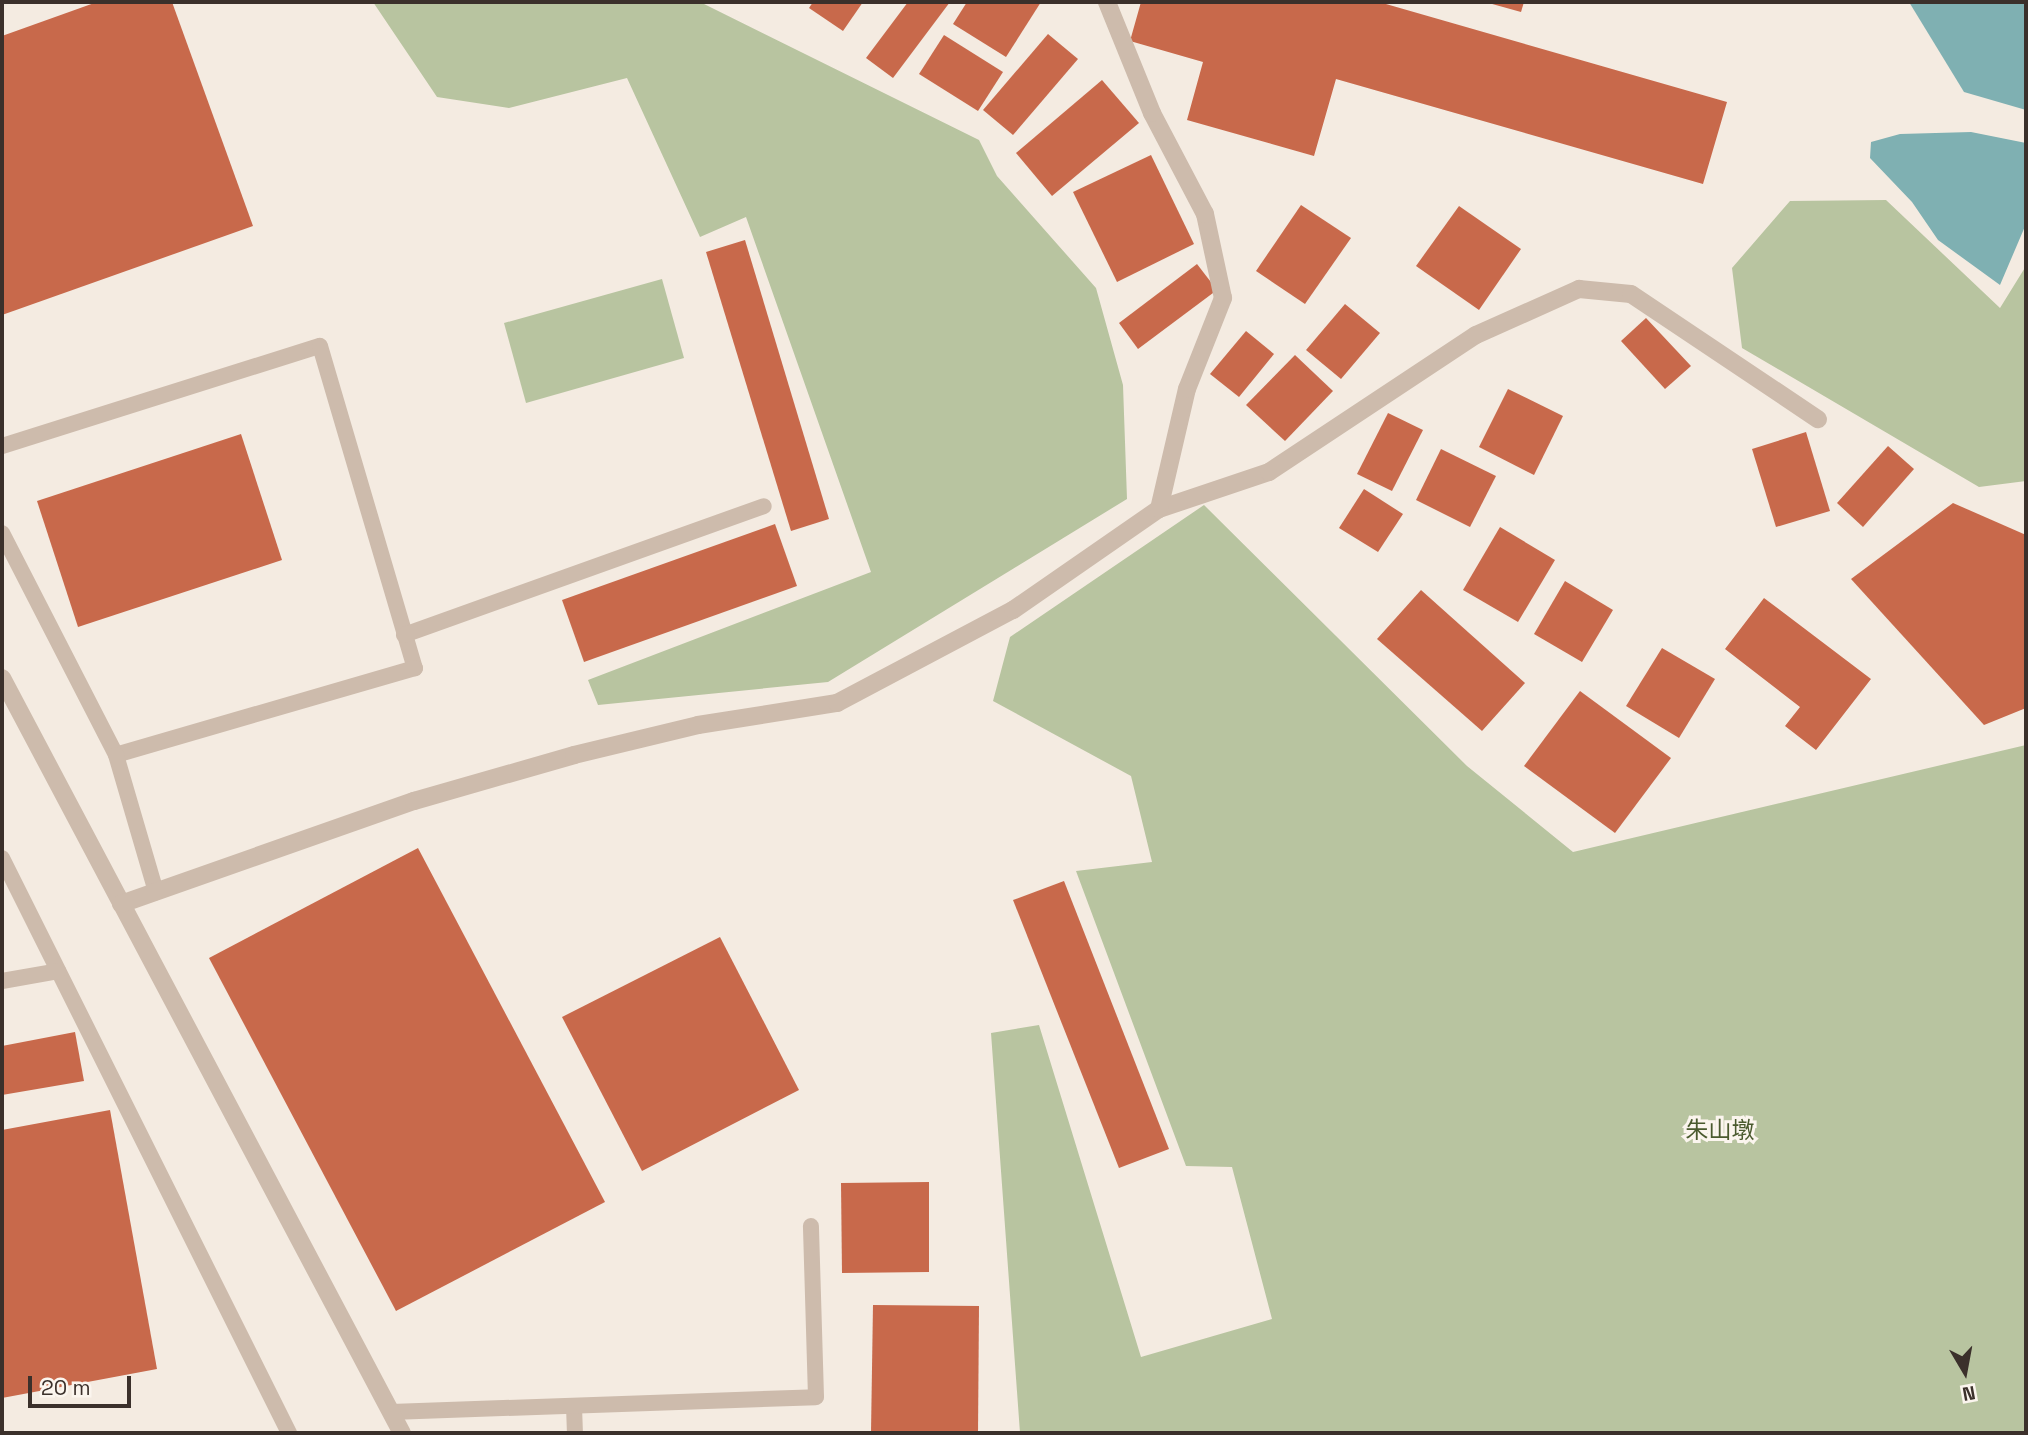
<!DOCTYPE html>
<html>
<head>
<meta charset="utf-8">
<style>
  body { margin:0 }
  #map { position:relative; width:2028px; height:1435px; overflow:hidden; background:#f4ebe1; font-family:"Space Grotesk","Noto Sans SC",sans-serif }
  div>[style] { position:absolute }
  .green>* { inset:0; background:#b8c4a0 }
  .water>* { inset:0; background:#7fb0b2 }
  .building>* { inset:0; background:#c8694b }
  .service>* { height:16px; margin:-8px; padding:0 8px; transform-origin:8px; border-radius:8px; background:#cdbbac }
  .minor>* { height:18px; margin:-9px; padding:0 9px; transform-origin:9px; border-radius:9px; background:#cdbbac }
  span { translate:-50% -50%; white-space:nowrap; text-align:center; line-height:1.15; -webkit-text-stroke:6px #fbf5ee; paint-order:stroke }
  .park-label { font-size:23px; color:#4a5a2e }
  .frame { position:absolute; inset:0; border:4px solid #3b302b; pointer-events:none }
  .north { position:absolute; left:1930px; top:1337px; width:70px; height:70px; -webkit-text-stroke:5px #fbf5ee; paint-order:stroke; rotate:170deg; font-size:19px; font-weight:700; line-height:28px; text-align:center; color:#3b302b }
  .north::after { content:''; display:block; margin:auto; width:24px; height:32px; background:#3b302b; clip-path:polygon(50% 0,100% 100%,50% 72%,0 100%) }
  .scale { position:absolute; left:28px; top:1376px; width:103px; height:32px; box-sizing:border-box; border:4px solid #3b302b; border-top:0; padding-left:9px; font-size:21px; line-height:24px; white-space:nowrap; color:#3b302b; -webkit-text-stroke:5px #fbf5ee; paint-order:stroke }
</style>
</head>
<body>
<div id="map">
  <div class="green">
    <i style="clip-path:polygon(373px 2px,700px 2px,979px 140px,997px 176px,1096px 288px,1123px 385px,1127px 499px,828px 682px,598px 705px,588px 680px,871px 572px,746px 217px,700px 237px,627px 78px,509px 108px,437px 97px)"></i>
    <i style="clip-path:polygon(1886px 200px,2000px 308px,2026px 266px,2026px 481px,1979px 487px,1742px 348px,1732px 268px,1790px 201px)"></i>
    <i style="clip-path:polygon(662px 279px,684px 358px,526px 403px,504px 323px)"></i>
    <i style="clip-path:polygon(1204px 505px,1467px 766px,1573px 852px,2026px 745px,2026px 1433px,1020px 1433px,991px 1033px,1039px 1025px,1141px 1357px,1272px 1319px,1232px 1167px,1186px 1166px,1076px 871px,1152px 862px,1131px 776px,993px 701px,1010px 637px)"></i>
  </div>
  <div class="water">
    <i style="clip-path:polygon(1909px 2px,2026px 2px,2026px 110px,1964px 92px)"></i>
    <i style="clip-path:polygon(1971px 132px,2026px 143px,2026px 224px,2000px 285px,1938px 240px,1912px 202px,1870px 158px,1871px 142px,1900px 134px)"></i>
  </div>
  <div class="building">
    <i style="clip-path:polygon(97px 2px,172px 2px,253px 226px,2px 315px,2px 36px)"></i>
    <i style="clip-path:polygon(813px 2px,863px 2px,843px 31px,809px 8px)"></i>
    <i style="clip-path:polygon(908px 2px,950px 2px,893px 78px,866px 58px)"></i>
    <i style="clip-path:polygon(967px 2px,1041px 2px,1006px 57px,953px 24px)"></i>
    <i style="clip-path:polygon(1141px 2px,1379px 2px,1727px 102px,1703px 184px,1336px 79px,1314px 156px,1187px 120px,1203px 62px,1130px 41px)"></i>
    <i style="clip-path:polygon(1485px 2px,1524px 2px,1521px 12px)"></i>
    <i style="clip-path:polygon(1048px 34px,1078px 59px,1013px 135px,983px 110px)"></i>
    <i style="clip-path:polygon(944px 35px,1003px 72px,978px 111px,919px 74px)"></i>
    <i style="clip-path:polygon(1102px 80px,1139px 123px,1052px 196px,1016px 153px)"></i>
    <i style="clip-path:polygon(1151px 155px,1194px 244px,1117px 282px,1073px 192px)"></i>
    <i style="clip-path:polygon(1301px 205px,1351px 238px,1305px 304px,1256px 271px)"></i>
    <i style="clip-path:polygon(1459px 206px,1521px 249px,1479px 310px,1416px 266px)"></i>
    <i style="clip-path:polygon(745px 240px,829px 519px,791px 531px,706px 252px)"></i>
    <i style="clip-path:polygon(1197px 264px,1217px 290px,1138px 349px,1119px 323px)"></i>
    <i style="clip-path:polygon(1345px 304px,1380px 333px,1341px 379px,1306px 350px)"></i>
    <i style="clip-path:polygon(1646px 318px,1691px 366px,1665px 389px,1621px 341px)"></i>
    <i style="clip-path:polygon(1246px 331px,1274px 354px,1239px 397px,1210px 374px)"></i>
    <i style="clip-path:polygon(1295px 355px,1333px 391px,1285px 441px,1246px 405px)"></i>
    <i style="clip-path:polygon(1508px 389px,1563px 416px,1534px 475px,1479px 447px)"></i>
    <i style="clip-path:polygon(1388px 413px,1423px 430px,1392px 491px,1357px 474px)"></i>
    <i style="clip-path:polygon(1806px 432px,1830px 511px,1776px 527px,1752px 449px)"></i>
    <i style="clip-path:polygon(241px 434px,282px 560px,78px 627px,37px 501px)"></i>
    <i style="clip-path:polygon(1888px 446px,1914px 469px,1863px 527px,1837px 503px)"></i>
    <i style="clip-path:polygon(1441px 449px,1496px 476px,1470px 527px,1416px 500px)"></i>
    <i style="clip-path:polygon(1364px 489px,1403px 514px,1378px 552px,1339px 528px)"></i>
    <i style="clip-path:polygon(1953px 503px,2026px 535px,2026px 708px,1984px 725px,1851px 579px)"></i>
    <i style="clip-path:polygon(775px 524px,797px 586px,584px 662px,562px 600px)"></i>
    <i style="clip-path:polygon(1500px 527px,1555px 560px,1518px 622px,1463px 590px)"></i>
    <i style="clip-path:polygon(1565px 581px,1613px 610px,1582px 662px,1534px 634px)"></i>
    <i style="clip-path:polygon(1421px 590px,1525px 683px,1482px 731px,1377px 639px)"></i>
    <i style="clip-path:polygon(1764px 598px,1871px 679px,1816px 750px,1785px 726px,1800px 707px,1725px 649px)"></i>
    <i style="clip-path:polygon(1662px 648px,1715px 679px,1679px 738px,1626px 706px)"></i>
    <i style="clip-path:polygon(1580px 691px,1671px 758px,1615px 833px,1524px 766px)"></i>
    <i style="clip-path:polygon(418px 848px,605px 1202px,396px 1311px,209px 958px)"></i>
    <i style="clip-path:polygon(1064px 881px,1169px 1149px,1119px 1168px,1013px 900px)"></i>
    <i style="clip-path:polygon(720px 937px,799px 1090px,642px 1171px,562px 1017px)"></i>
    <i style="clip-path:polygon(75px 1032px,84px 1081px,2px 1095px,2px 1046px)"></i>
    <i style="clip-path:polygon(110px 1110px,157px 1369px,2px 1398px,2px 1130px)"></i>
    <i style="clip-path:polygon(929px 1182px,929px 1272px,842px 1273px,841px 1183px)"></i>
    <i style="clip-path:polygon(873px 1305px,979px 1306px,978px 1433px,871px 1432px)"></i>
  </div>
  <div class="service">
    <i style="left:2px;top:446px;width:333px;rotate:-17.5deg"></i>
    <i style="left:320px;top:346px;width:336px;rotate:73.6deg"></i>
    <i style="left:415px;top:668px;width:311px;rotate:163.8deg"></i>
    <i style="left:2px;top:533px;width:250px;rotate:62.8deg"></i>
    <i style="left:116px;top:755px;width:143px;rotate:73.7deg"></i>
    <i style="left:404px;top:635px;width:382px;rotate:-19.7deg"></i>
    <i style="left:2px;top:858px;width:643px;rotate:63.47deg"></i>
    <i style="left:2px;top:981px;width:57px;rotate:-10.1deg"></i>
    <i style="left:574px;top:1406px;width:27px;rotate:88deg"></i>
    <i style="left:391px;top:1412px;width:425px;rotate:-2deg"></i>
    <i style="left:816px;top:1397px;width:171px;rotate:-91.7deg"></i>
  </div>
  <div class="minor">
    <i style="left:1159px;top:509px;width:116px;rotate:-18.6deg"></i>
    <i style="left:1269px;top:472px;width:248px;rotate:-33.5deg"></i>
    <i style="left:1476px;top:335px;width:113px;rotate:-24.1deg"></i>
    <i style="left:1579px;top:289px;width:52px;rotate:5.5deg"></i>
    <i style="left:1631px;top:294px;width:225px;rotate:33.8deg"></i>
    <i style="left:2px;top:678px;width:854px;rotate:62.09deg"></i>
    <i style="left:121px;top:904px;width:311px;rotate:-19.4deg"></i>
    <i style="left:414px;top:801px;width:166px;rotate:-16deg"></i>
    <i style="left:574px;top:755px;width:128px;rotate:-13.6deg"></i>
    <i style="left:698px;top:725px;width:141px;rotate:-9deg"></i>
    <i style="left:837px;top:703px;width:199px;rotate:-27.9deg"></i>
    <i style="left:1013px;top:610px;width:178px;rotate:-34.7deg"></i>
    <i style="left:1159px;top:509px;width:123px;rotate:-76.9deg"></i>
    <i style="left:1187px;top:389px;width:98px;rotate:-68.4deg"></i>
    <i style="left:1223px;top:298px;width:86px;rotate:-102.1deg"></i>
    <i style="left:1205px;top:214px;width:114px;rotate:-117.7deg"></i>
    <i style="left:1152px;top:113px;width:120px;rotate:-112.1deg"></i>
  </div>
  <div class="park-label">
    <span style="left:1720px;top:1130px">朱山墩</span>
  </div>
  <div class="frame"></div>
  <div class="north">N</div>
  <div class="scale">20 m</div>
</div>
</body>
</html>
